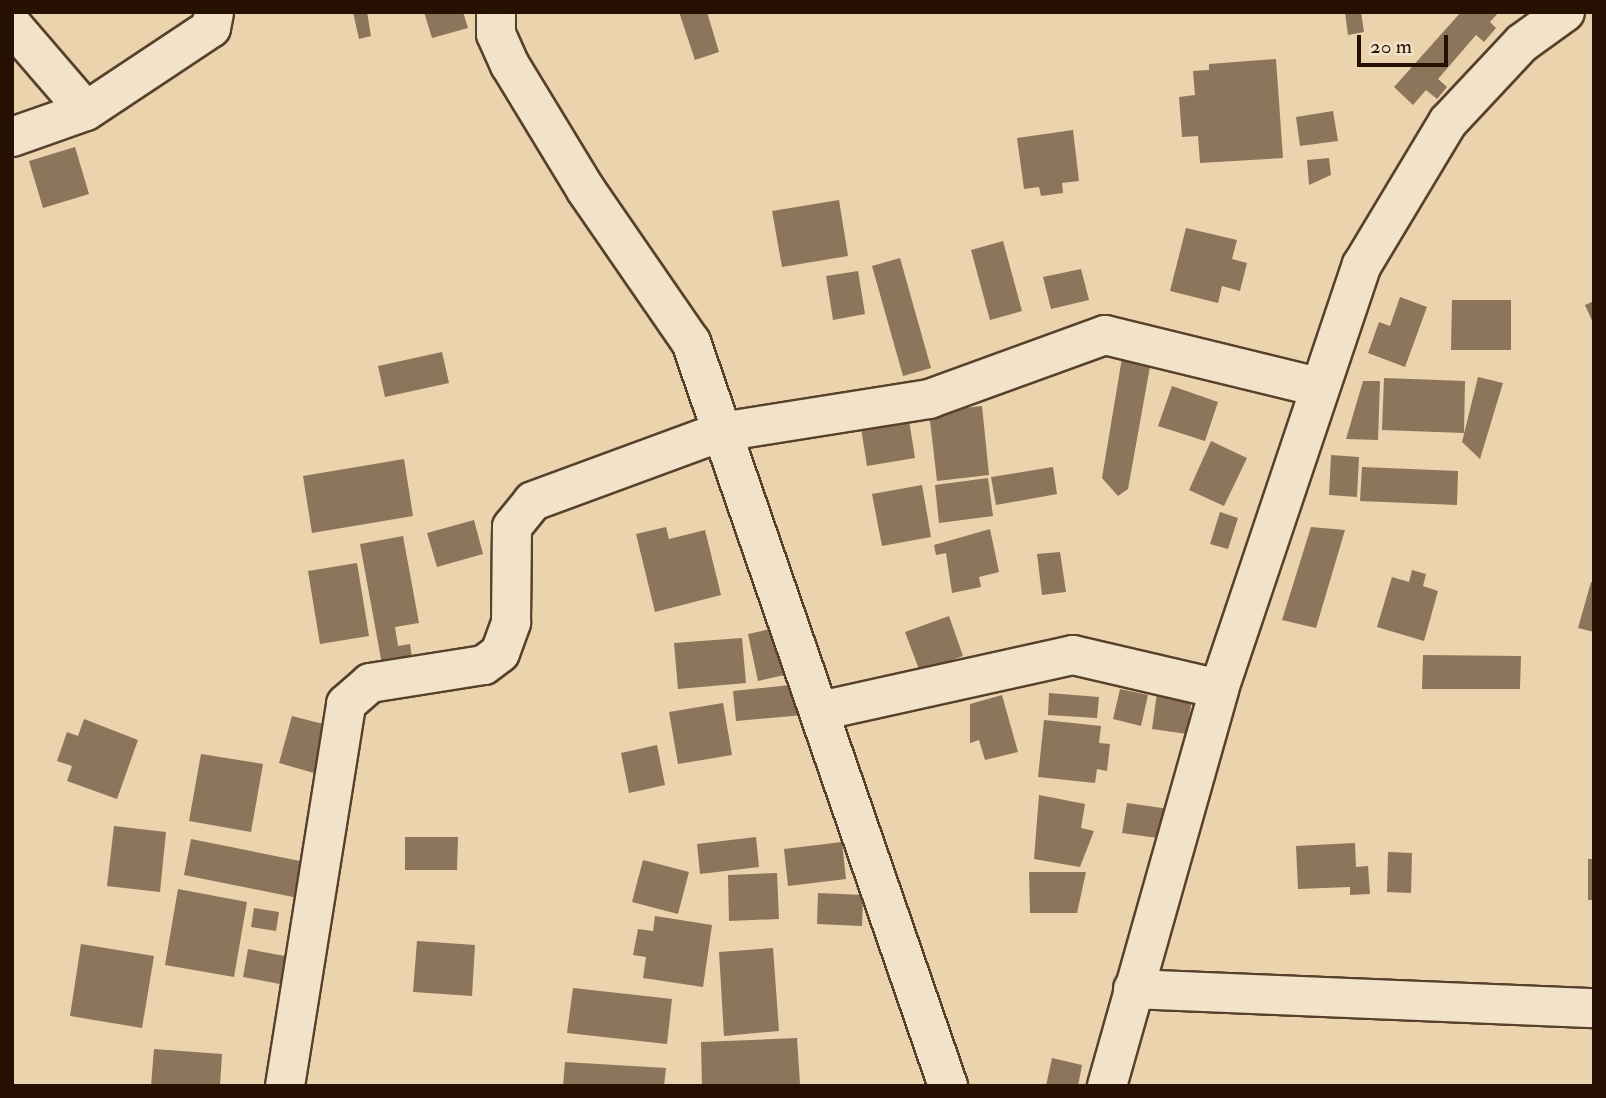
<!DOCTYPE html>
<html>
<head>
<meta charset="utf-8">
<style>
  body { margin:0 }
  #map { position:relative; width:1606px; height:1098px; overflow:hidden; background:#ebd3ae; font-family:"IM FELL Double Pica",serif }
  div>[style] { position:absolute }
  .building>* { inset:0; background:#8c755b }
  .roads { filter:drop-shadow(2px 0 #57412c) drop-shadow(-2px 0 #57412c) drop-shadow(0 2px #57412c) drop-shadow(0 -2px #57412c) }
  .minor>* { height:38px; margin:-19px; padding:0 19px; transform-origin:19px; border-radius:19px; background:#f2e2ca }
  span { translate:-50% -50%; white-space:nowrap; text-align:center; line-height:1.15; -webkit-text-stroke:5px #f2e2ca; paint-order:stroke }
  .frame { position:absolute; inset:0; border:14px solid #261001; pointer-events:none }
  .scale { position:absolute; left:1357px; top:35px; width:91px; height:32px; box-sizing:border-box; border:4px solid #261001; border-top:0; padding-left:9px; font-size:21px; line-height:24px; white-space:nowrap; color:#261001; -webkit-text-stroke:5px #f2e2ca; paint-order:stroke }
</style>
</head>
<body>
<div id="map">
  <div class="building">
    <i style="clip-path:polygon(353px 12px,367px 12px,371px 36px,359px 39px)"></i>
    <i style="clip-path:polygon(424px 12px,463px 12px,468px 28px,432px 38px)"></i>
    <i style="clip-path:polygon(679px 12px,707px 12px,719px 52px,695px 60px)"></i>
    <i style="clip-path:polygon(1345px 12px,1361px 12px,1364px 32px,1348px 35px)"></i>
    <i style="clip-path:polygon(1461px 12px,1499px 12px,1490px 22px,1496px 28px,1484px 42px,1476px 35px,1438px 79px,1447px 87px,1437px 99px,1426px 90px,1413px 105px,1394px 87px)"></i>
    <i style="clip-path:polygon(1276px 59px,1283px 158px,1200px 163px,1198px 136px,1182px 137px,1179px 97px,1195px 95px,1193px 71px,1209px 70px,1209px 64px)"></i>
    <i style="clip-path:polygon(1333px 111px,1338px 141px,1300px 146px,1296px 117px)"></i>
    <i style="clip-path:polygon(1073px 130px,1079px 181px,1062px 183px,1063px 193px,1041px 196px,1039px 187px,1024px 189px,1017px 138px)"></i>
    <i style="clip-path:polygon(75px 147px,89px 194px,43px 208px,29px 161px)"></i>
    <i style="clip-path:polygon(1329px 158px,1331px 175px,1309px 185px,1307px 160px)"></i>
    <i style="clip-path:polygon(839px 200px,848px 256px,782px 267px,772px 211px)"></i>
    <i style="clip-path:polygon(1186px 228px,1237px 240px,1232px 259px,1247px 263px,1240px 291px,1222px 286px,1218px 303px,1170px 291px)"></i>
    <i style="clip-path:polygon(1003px 241px,1022px 311px,990px 320px,971px 250px)"></i>
    <i style="clip-path:polygon(900px 258px,931px 368px,903px 376px,872px 266px)"></i>
    <i style="clip-path:polygon(1081px 269px,1089px 300px,1051px 309px,1043px 277px)"></i>
    <i style="clip-path:polygon(858px 271px,865px 314px,833px 320px,826px 276px)"></i>
    <i style="clip-path:polygon(1400px 297px,1427px 307px,1405px 367px,1368px 353px,1379px 322px,1390px 326px)"></i>
    <i style="clip-path:polygon(1452px 300px,1511px 300px,1511px 350px,1451px 350px)"></i>
    <i style="clip-path:polygon(1594px 301px,1594px 325px,1585px 305px)"></i>
    <i style="clip-path:polygon(442px 352px,449px 383px,385px 397px,378px 366px)"></i>
    <i style="clip-path:polygon(1122px 358px,1151px 361px,1128px 489px,1118px 496px,1102px 478px)"></i>
    <i style="clip-path:polygon(1478px 377px,1503px 383px,1480px 459px,1462px 442px)"></i>
    <i style="clip-path:polygon(1384px 378px,1465px 381px,1464px 433px,1382px 430px)"></i>
    <i style="clip-path:polygon(1363px 381px,1380px 381px,1378px 440px,1346px 439px)"></i>
    <i style="clip-path:polygon(1172px 386px,1218px 402px,1205px 441px,1158px 426px)"></i>
    <i style="clip-path:polygon(982px 406px,989px 475px,937px 481px,929px 412px)"></i>
    <i style="clip-path:polygon(909px 420px,915px 458px,867px 466px,861px 428px)"></i>
    <i style="clip-path:polygon(1211px 441px,1247px 458px,1224px 506px,1189px 490px)"></i>
    <i style="clip-path:polygon(1331px 455px,1359px 457px,1357px 497px,1329px 495px)"></i>
    <i style="clip-path:polygon(404px 459px,413px 516px,312px 533px,303px 476px)"></i>
    <i style="clip-path:polygon(1053px 467px,1057px 494px,996px 505px,991px 477px)"></i>
    <i style="clip-path:polygon(1362px 467px,1458px 471px,1457px 505px,1360px 501px)"></i>
    <i style="clip-path:polygon(988px 478px,993px 516px,939px 523px,935px 485px)"></i>
    <i style="clip-path:polygon(922px 485px,931px 537px,882px 546px,872px 494px)"></i>
    <i style="clip-path:polygon(1220px 512px,1238px 518px,1228px 549px,1210px 544px)"></i>
    <i style="clip-path:polygon(474px 520px,483px 554px,437px 567px,427px 533px)"></i>
    <i style="clip-path:polygon(666px 527px,669px 539px,705px 530px,721px 595px,655px 612px,636px 534px)"></i>
    <i style="clip-path:polygon(1311px 527px,1345px 530px,1316px 628px,1282px 620px)"></i>
    <i style="clip-path:polygon(990px 529px,999px 572px,979px 577px,981px 587px,952px 593px,946px 553px,936px 555px,934px 545px)"></i>
    <i style="clip-path:polygon(403px 536px,419px 623px,395px 627px,398px 646px,410px 644px,413px 664px,383px 670px,360px 544px)"></i>
    <i style="clip-path:polygon(1060px 552px,1066px 592px,1042px 595px,1037px 554px)"></i>
    <i style="clip-path:polygon(357px 563px,369px 636px,320px 644px,308px 571px)"></i>
    <i style="clip-path:polygon(1412px 570px,1426px 574px,1423px 586px,1438px 591px,1424px 641px,1377px 627px,1392px 577px,1409px 582px)"></i>
    <i style="clip-path:polygon(1591px 582px,1594px 582px,1594px 632px,1578px 628px)"></i>
    <i style="clip-path:polygon(949px 616px,963px 656px,920px 672px,905px 632px)"></i>
    <i style="clip-path:polygon(779px 627px,789px 674px,758px 681px,748px 634px)"></i>
    <i style="clip-path:polygon(742px 638px,746px 683px,678px 689px,674px 643px)"></i>
    <i style="clip-path:polygon(1423px 655px,1521px 656px,1520px 689px,1422px 689px)"></i>
    <i style="clip-path:polygon(800px 684px,803px 715px,736px 721px,733px 691px)"></i>
    <i style="clip-path:polygon(1120px 689px,1148px 695px,1141px 726px,1113px 719px)"></i>
    <i style="clip-path:polygon(1049px 693px,1099px 697px,1097px 718px,1048px 715px)"></i>
    <i style="clip-path:polygon(1157px 693px,1192px 698px,1187px 734px,1152px 729px)"></i>
    <i style="clip-path:polygon(1002px 695px,1018px 752px,985px 760px,979px 740px,970px 743px,970px 704px)"></i>
    <i style="clip-path:polygon(723px 703px,732px 755px,678px 764px,669px 712px)"></i>
    <i style="clip-path:polygon(292px 716px,327px 725px,314px 773px,279px 763px)"></i>
    <i style="clip-path:polygon(84px 719px,138px 740px,117px 799px,67px 781px,72px 766px,57px 761px,67px 732px,78px 736px)"></i>
    <i style="clip-path:polygon(1044px 720px,1101px 726px,1099px 743px,1110px 744px,1107px 771px,1097px 769px,1095px 783px,1038px 777px)"></i>
    <i style="clip-path:polygon(657px 745px,665px 785px,629px 793px,621px 753px)"></i>
    <i style="clip-path:polygon(201px 754px,263px 764px,251px 832px,189px 821px)"></i>
    <i style="clip-path:polygon(1039px 795px,1085px 804px,1081px 828px,1094px 831px,1080px 867px,1034px 859px)"></i>
    <i style="clip-path:polygon(1127px 803px,1176px 810px,1172px 840px,1122px 833px)"></i>
    <i style="clip-path:polygon(114px 826px,166px 832px,160px 892px,107px 886px)"></i>
    <i style="clip-path:polygon(405px 837px,458px 837px,457px 870px,405px 870px)"></i>
    <i style="clip-path:polygon(756px 837px,759px 867px,700px 874px,697px 844px)"></i>
    <i style="clip-path:polygon(191px 839px,310px 863px,303px 899px,184px 875px)"></i>
    <i style="clip-path:polygon(842px 842px,846px 879px,788px 886px,784px 849px)"></i>
    <i style="clip-path:polygon(1355px 843px,1356px 867px,1368px 866px,1370px 894px,1350px 895px,1350px 887px,1298px 889px,1296px 846px)"></i>
    <i style="clip-path:polygon(1388px 852px,1412px 853px,1411px 893px,1387px 892px)"></i>
    <i style="clip-path:polygon(1588px 859px,1594px 859px,1594px 900px,1588px 900px)"></i>
    <i style="clip-path:polygon(643px 860px,689px 872px,678px 914px,632px 902px)"></i>
    <i style="clip-path:polygon(1029px 872px,1086px 872px,1077px 913px,1030px 913px)"></i>
    <i style="clip-path:polygon(777px 873px,779px 919px,729px 921px,728px 875px)"></i>
    <i style="clip-path:polygon(178px 889px,247px 902px,234px 977px,165px 965px)"></i>
    <i style="clip-path:polygon(818px 893px,863px 895px,862px 926px,817px 924px)"></i>
    <i style="clip-path:polygon(254px 908px,279px 912px,276px 931px,251px 927px)"></i>
    <i style="clip-path:polygon(655px 916px,712px 925px,703px 987px,643px 978px,646px 957px,633px 955px,638px 929px,653px 931px)"></i>
    <i style="clip-path:polygon(417px 941px,475px 945px,472px 996px,413px 992px)"></i>
    <i style="clip-path:polygon(81px 944px,154px 956px,142px 1028px,70px 1016px)"></i>
    <i style="clip-path:polygon(773px 948px,779px 1031px,724px 1036px,719px 952px)"></i>
    <i style="clip-path:polygon(248px 949px,290px 957px,285px 985px,243px 977px)"></i>
    <i style="clip-path:polygon(573px 988px,672px 999px,667px 1044px,567px 1033px)"></i>
    <i style="clip-path:polygon(797px 1038px,800px 1084px,702px 1086px,701px 1042px)"></i>
    <i style="clip-path:polygon(154px 1049px,222px 1054px,220px 1086px,151px 1086px)"></i>
    <i style="clip-path:polygon(1052px 1058px,1082px 1065px,1078px 1086px,1046px 1086px)"></i>
    <i style="clip-path:polygon(565px 1062px,666px 1068px,664px 1086px,563px 1086px)"></i>
  </div>
  <div class="roads">
    <div class="minor">
      <i style="left:496px;top:12px;width:22px;rotate:90deg"></i>
      <i style="left:496px;top:34px;width:34px;rotate:66deg"></i>
      <i style="left:510px;top:65px;width:146px;rotate:58.7deg"></i>
      <i style="left:586px;top:190px;width:185px;rotate:55.4deg"></i>
      <i style="left:691px;top:342px;width:787px;rotate:70.94deg"></i>
      <i style="left:12px;top:25px;width:113px;rotate:49.3deg"></i>
      <i style="left:12px;top:137px;width:78px;rotate:-19.4deg"></i>
      <i style="left:86px;top:111px;width:150px;rotate:-33.6deg"></i>
      <i style="left:211px;top:28px;width:16px;rotate:-79deg"></i>
      <i style="left:820px;top:711px;width:259px;rotate:-12.5deg"></i>
      <i style="left:1073px;top:655px;width:150px;rotate:13.1deg"></i>
      <i style="left:1133px;top:989px;width:461px;rotate:2.4deg"></i>
      <i style="left:285px;top:1086px;width:387px;rotate:-80.9deg"></i>
      <i style="left:346px;top:704px;width:32px;rotate:-41deg"></i>
      <i style="left:370px;top:683px;width:115px;rotate:-9deg"></i>
      <i style="left:484px;top:665px;width:20px;rotate:-37deg"></i>
      <i style="left:500px;top:653px;width:33px;rotate:-70deg"></i>
      <i style="left:511px;top:622px;width:95px;rotate:-89.4deg"></i>
      <i style="left:512px;top:527px;width:33px;rotate:-51deg"></i>
      <i style="left:533px;top:501px;width:200px;rotate:-20.2deg"></i>
      <i style="left:721px;top:432px;width:211px;rotate:-9deg"></i>
      <i style="left:929px;top:399px;width:187px;rotate:-20deg"></i>
      <i style="left:1105px;top:335px;width:220px;rotate:13.7deg"></i>
      <i style="left:1107px;top:1086px;width:412px;rotate:-74.2deg"></i>
      <i style="left:1219px;top:689px;width:447px;rotate:-71.4deg"></i>
      <i style="left:1362px;top:265px;width:167px;rotate:-59deg"></i>
      <i style="left:1448px;top:122px;width:108px;rotate:-46.9deg"></i>
      <i style="left:1522px;top:43px;width:53px;rotate:-35.8deg"></i>
    </div>
  </div>
  <div class="frame"></div>
  <div class="scale">20 m</div>
</div>
</body>
</html>
